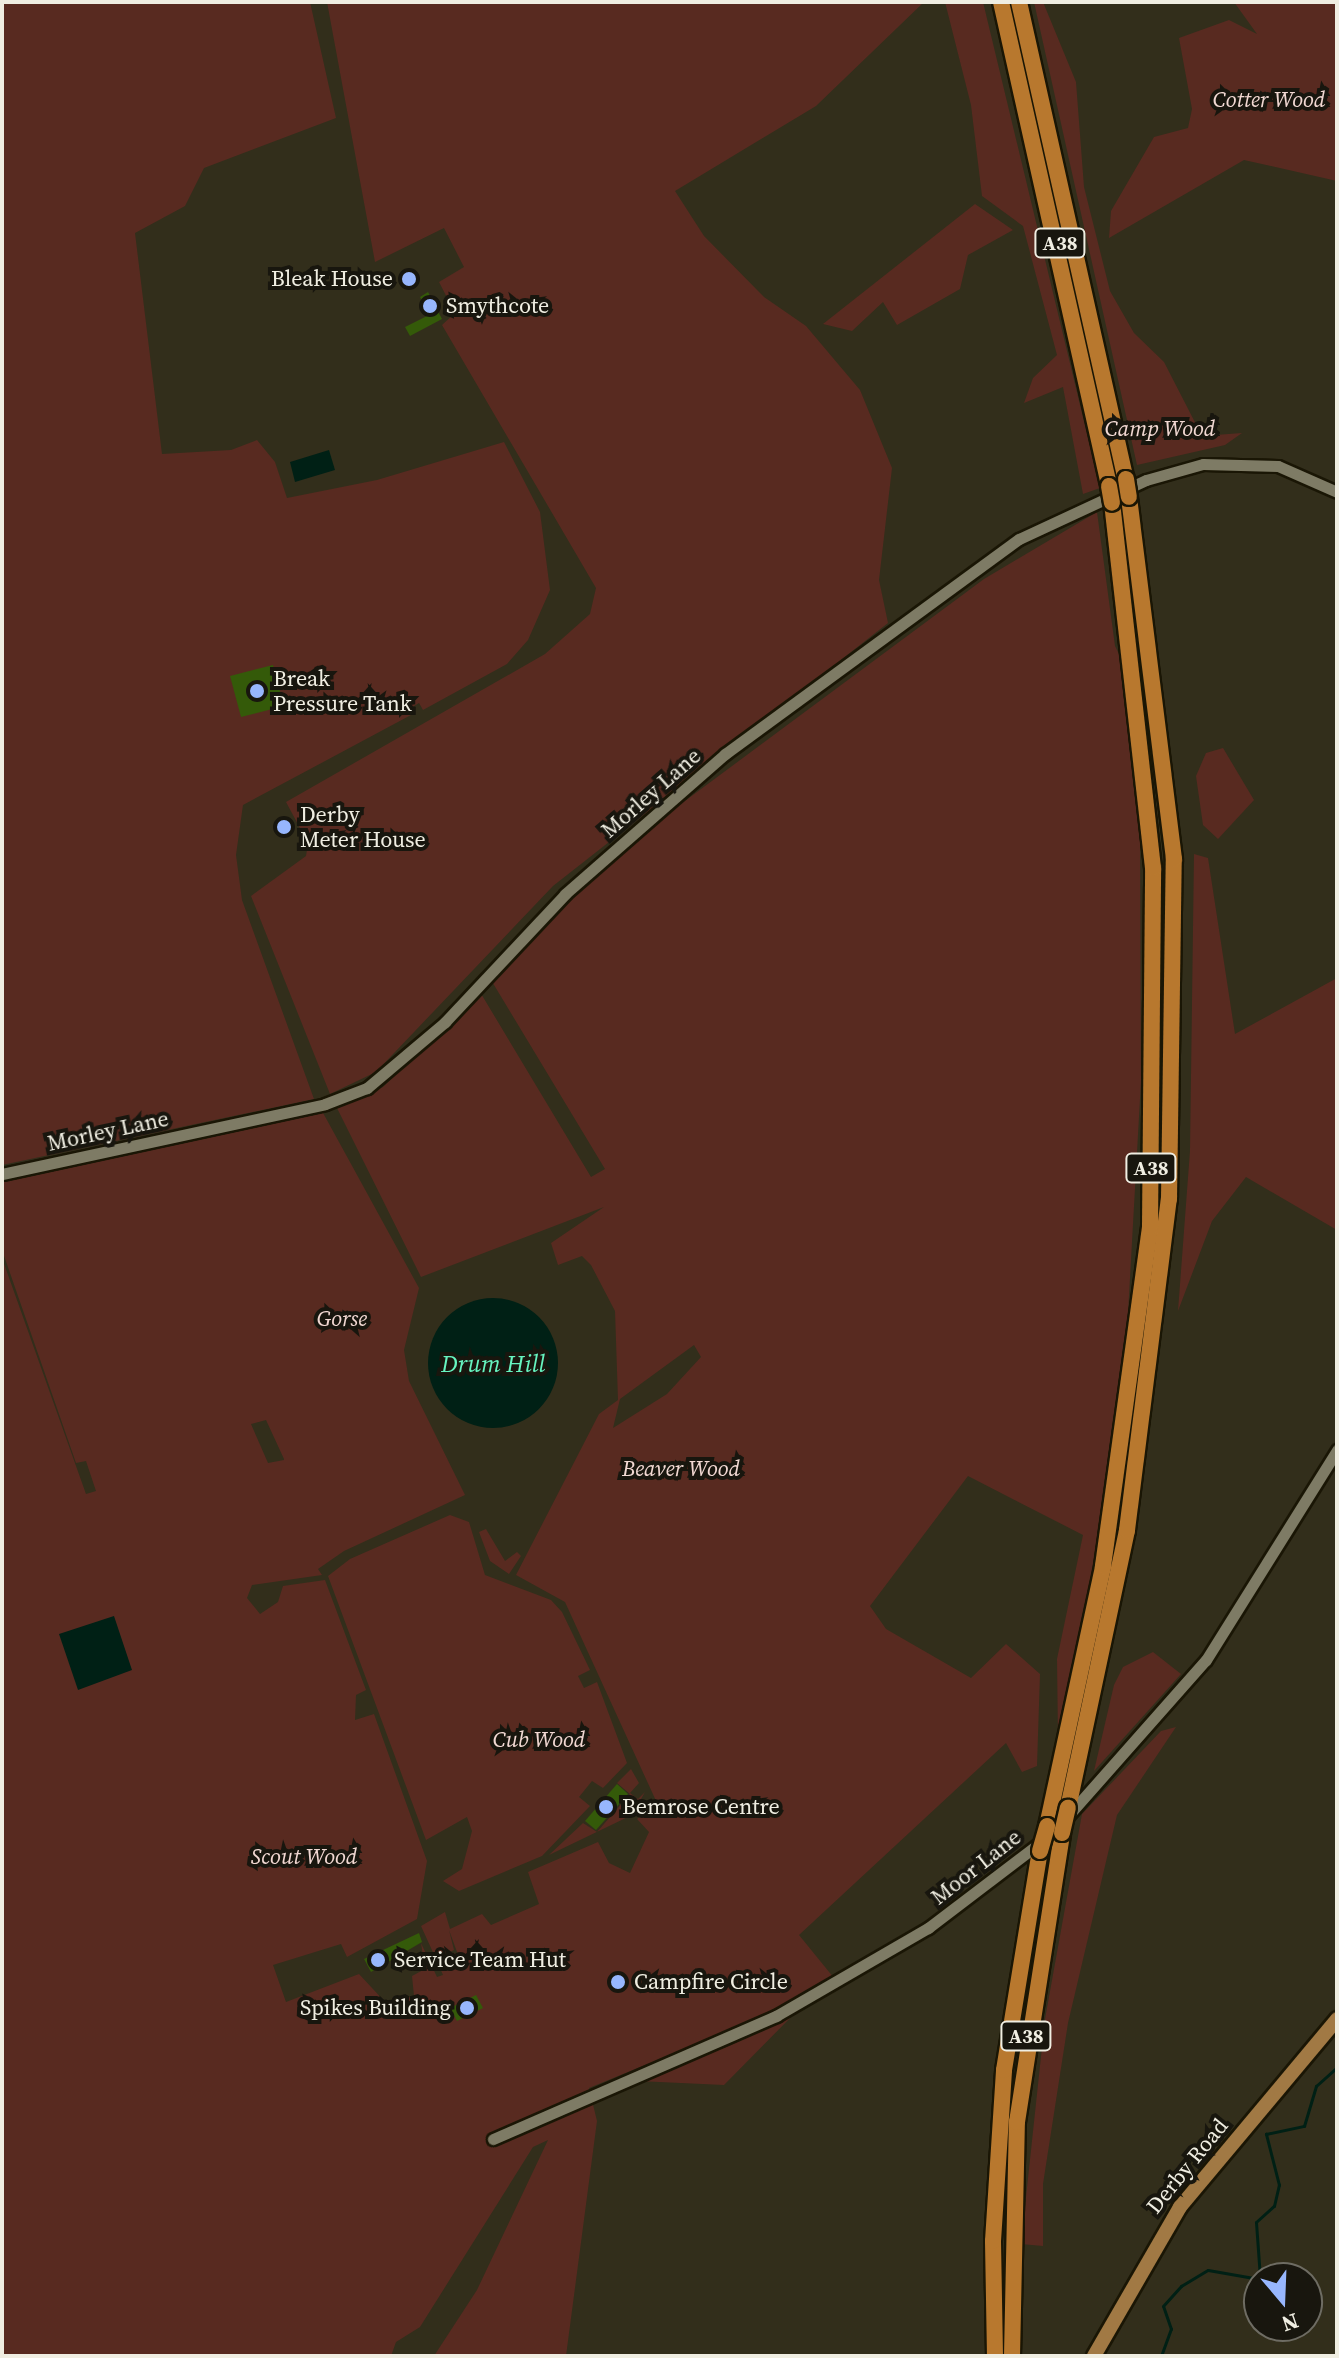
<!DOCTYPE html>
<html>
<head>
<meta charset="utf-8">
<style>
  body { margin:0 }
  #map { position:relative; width:1339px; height:2358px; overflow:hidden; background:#322e1b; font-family:"Source Serif 4",serif }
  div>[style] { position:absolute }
  .green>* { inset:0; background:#582a20 }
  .water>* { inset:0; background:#002015 }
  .round { border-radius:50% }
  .stream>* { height:3px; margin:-1.5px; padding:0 1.5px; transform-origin:1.5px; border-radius:1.5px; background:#002015 }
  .building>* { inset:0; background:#345a09 }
  .roads { filter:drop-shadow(2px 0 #1a1605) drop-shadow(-2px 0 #1a1605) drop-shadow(0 2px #1a1605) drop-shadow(0 -2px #1a1605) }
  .minor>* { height:11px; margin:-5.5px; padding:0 5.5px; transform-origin:5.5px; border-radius:5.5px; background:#7e7b65 }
  .major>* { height:14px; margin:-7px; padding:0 7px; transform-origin:7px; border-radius:7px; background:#a17944 }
  .highway>* { height:16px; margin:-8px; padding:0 8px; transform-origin:8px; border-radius:8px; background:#b8782e }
  .bridges { filter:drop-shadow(2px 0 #1a1605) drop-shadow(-2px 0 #1a1605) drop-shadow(0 2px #1a1605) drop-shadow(0 -2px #1a1605) }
  .highway-bridge>* { height:16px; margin:-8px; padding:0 8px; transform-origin:8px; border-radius:8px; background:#b8782e }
  .dots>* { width:22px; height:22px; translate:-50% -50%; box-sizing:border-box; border:4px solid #18160e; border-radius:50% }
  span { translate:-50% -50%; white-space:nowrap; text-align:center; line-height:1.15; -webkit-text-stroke:8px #18160e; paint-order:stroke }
  .shield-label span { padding:2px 6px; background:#18160e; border:2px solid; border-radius:6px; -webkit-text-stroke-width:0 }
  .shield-label { font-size:20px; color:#f0eee2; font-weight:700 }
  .park-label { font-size:22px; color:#f2d9d3; font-style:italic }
  .poi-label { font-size:22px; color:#f0eee2 }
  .right { translate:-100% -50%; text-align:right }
  .left { translate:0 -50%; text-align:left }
  .street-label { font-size:22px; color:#f0eee2 }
  .water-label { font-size:24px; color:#66f4c0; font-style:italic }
  .frame { position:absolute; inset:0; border:4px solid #f0eee2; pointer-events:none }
  .north { position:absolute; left:1243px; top:2262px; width:80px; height:80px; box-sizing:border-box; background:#18160e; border:2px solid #6e6c63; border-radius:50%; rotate:161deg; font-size:22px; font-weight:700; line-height:32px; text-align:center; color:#f0eee2 }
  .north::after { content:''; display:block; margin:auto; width:28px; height:36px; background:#97b6fd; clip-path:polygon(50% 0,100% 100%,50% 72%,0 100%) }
</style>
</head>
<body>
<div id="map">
  <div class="green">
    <i style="clip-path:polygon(2px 2px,310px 2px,336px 118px,204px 168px,185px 206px,135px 233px,162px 454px,231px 450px,257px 440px,275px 462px,287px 498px,377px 480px,504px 442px,540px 512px,550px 590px,528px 640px,507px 664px,423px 710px,419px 703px,409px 709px,411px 715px,243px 805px,236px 855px,242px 900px,314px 1099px,2px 1165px)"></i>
    <i style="clip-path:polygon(327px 2px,924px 2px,816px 106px,675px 191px,704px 236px,764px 297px,806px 326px,860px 390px,892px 468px,879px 580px,888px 623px,553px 886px,376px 1072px,330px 1094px,251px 896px,306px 856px,308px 843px,286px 802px,545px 654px,590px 614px,596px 588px,442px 325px,455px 313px,439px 282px,464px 267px,444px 228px,375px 262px)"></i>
    <i style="clip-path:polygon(945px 2px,983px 2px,1100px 488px,1083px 494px,1063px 387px,1024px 403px,1033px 378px,1057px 355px,1023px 226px,982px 196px,971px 105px)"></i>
    <i style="clip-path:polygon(1034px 2px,1043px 2px,1076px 82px,1084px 187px,1110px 291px,1134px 333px,1164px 362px,1202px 436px,1242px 433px,1225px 445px,1137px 465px)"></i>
    <i style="clip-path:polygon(1234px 2px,1337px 2px,1337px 181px,1244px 160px,1109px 238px,1111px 211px,1154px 137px,1188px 128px,1192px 109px,1179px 38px,1229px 20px,1257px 34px)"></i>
    <i style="clip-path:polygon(975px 204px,1013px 230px,968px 255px,960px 289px,897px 325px,883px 302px,852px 331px,823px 324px)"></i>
    <i style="clip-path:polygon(evenodd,1097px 512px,1115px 646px,1127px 670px,1140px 827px,1141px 1081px,1123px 1403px,1102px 1543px,1058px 1737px,1057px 1659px,1083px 1535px,968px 1476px,870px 1606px,886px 1629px,971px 1678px,1006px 1644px,1040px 1674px,1037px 1766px,1022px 1772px,1006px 1743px,799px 1935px,834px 1978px,777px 2011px,589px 2088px,597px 2121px,566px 2356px,434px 2356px,477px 2290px,548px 2140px,533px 2147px,420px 2327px,396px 2342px,391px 2356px,2px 2356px,2px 1258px,86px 1494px,96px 1491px,86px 1461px,76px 1463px,2px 1250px,2px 1181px,322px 1111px,419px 1288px,404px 1350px,409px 1381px,465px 1495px,344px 1551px,318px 1569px,322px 1575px,252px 1585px,247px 1598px,260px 1614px,278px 1602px,283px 1586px,325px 1580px,366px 1690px,356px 1695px,355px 1720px,374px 1714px,427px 1861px,417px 1919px,347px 1957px,341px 1944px,273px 1965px,286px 2002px,359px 1974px,386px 2003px,414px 1996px,412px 1976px,425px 1969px,421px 1943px,437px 1977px,443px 1975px,437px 1961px,455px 1953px,461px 1963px,449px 1930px,454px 1950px,436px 1959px,421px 1926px,445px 1912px,450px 1929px,482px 1914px,491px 1925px,539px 1904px,528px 1872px,598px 1842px,609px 1863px,630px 1873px,649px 1832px,637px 1819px,657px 1803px,565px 1602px,516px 1575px,599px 1414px,618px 1400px,615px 1311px,591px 1265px,582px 1256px,558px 1265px,551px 1243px,604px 1207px,421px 1277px,337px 1108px,383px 1087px,480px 992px,591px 1177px,605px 1169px,491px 980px,559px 905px,662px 818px,984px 579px,1097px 512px,694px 1345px,701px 1357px,667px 1394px,613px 1428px,620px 1399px,694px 1345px,1097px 512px,266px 1420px,284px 1459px,284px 1460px,268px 1463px,251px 1424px,266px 1420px)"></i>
    <i style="clip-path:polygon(1223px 748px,1254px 800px,1218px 839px,1203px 825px,1196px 776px,1206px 753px)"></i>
    <i style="clip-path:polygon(1194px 854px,1208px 858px,1235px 1034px,1337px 978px,1337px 1230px,1246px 1177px,1212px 1221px,1178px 1311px,1190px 1151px)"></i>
    <i style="clip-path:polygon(450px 1515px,469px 1522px,485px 1575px,551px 1600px,562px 1612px,590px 1670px,578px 1676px,584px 1688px,597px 1682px,627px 1763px,603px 1788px,592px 1781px,579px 1797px,590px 1806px,542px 1856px,459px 1891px,443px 1881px,462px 1869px,472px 1831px,467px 1817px,426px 1840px,328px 1576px,350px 1559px)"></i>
    <i style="clip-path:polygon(486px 1529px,505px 1561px,517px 1552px,521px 1556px,509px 1574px,490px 1561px,479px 1532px)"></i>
    <i style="clip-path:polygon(1153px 1652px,1181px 1674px,1094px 1771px,1114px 1685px,1123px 1667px)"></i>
    <i style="clip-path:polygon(1176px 1727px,1117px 1815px,1068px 2023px,1043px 2184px,1043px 2246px,1021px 2244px,1045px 2019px,1082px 1814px,1161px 1731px)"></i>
    <i style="clip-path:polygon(631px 1769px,639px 1783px,630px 1793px,638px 1799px,645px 1792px,632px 1815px,549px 1855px,583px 1823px,597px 1832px,630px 1794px,617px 1783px)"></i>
    <i style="clip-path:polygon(796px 2012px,724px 2085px,638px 2081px,731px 2045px)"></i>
  </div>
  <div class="water">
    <i style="clip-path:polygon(329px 450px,335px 470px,295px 482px,290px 462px)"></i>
    <i class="round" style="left:428px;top:1298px;width:130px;height:130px"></i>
    <i style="clip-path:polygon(114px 1616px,132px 1670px,78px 1690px,59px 1634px)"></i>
  </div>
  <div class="stream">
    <i style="left:1260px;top:2278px;width:56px;rotate:-94.1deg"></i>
    <i style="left:1256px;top:2222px;width:24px;rotate:-42deg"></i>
    <i style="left:1274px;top:2206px;width:22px;rotate:-77deg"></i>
    <i style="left:1279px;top:2185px;width:53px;rotate:-104.3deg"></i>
    <i style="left:1266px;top:2134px;width:39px;rotate:-12deg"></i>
    <i style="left:1304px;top:2126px;width:42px;rotate:-73.3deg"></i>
    <i style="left:1316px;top:2086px;width:28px;rotate:-42deg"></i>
    <i style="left:1161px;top:2356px;width:29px;rotate:-70deg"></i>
    <i style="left:1171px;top:2329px;width:24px;rotate:-109deg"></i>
    <i style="left:1163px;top:2306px;width:27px;rotate:-48deg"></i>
    <i style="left:1181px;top:2286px;width:31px;rotate:-31deg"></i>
    <i style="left:1208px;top:2270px;width:52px;rotate:10deg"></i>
  </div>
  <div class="building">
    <i style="clip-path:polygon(428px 292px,442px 319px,410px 336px,405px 327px,429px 315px,420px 297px)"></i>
    <i style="clip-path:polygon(273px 665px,284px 706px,241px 717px,230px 676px)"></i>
    <i style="clip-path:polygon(617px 1784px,628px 1794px,596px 1830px,585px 1821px)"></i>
    <i style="clip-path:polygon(419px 1933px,422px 1942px,371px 1972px,364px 1959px)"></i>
    <i style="clip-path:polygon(476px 1995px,483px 2008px,457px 2021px,450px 2008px)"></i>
  </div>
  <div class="roads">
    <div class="minor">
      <i style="left:2px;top:1174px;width:330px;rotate:-12.2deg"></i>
      <i style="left:325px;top:1104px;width:45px;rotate:-20.9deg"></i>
      <i style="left:367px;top:1088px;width:102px;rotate:-40.2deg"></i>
      <i style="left:445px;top:1022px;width:175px;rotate:-46.8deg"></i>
      <i style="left:565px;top:894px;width:213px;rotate:-41.2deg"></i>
      <i style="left:725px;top:754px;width:364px;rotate:-36.2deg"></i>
      <i style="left:1019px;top:539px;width:140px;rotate:-24.9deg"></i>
      <i style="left:1146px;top:480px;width:59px;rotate:-15.7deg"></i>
      <i style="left:1203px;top:464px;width:75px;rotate:1.5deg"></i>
      <i style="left:1278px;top:466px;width:64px;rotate:23.8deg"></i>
      <i style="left:1066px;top:1818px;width:211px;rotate:-48.5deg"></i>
      <i style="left:1206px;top:1660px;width:248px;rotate:-58deg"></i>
      <i style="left:493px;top:2139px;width:309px;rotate:-23.5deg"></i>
      <i style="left:776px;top:2016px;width:176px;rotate:-30.1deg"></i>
      <i style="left:928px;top:1928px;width:143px;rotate:-37.3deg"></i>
    </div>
    <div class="major">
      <i style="left:1094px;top:2356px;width:172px;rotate:-60deg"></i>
      <i style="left:1180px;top:2207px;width:245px;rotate:-50.1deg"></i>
    </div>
    <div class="highway">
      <i style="left:1001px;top:2px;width:496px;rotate:77.4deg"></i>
      <i style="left:1019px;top:2px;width:489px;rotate:77.4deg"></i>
      <i style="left:1068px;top:1808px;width:284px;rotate:-78deg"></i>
      <i style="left:1127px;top:1530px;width:334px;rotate:-82.8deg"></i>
      <i style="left:1169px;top:1199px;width:340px;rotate:-89.2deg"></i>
      <i style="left:1174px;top:859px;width:365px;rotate:-97.1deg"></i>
      <i style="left:1047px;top:1826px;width:266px;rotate:-77.8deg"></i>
      <i style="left:1103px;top:1566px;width:342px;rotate:-82.1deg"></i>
      <i style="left:1150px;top:1227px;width:359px;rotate:-89.5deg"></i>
      <i style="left:1153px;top:868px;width:367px;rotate:-96.4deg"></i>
      <i style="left:995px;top:2356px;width:115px;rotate:-91deg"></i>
      <i style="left:993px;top:2241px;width:171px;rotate:-86.3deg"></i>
      <i style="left:1004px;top:2070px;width:222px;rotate:-80.7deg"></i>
      <i style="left:1012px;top:2356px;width:234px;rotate:-88.8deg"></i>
      <i style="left:1017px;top:2122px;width:292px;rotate:-81.1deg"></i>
    </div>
  </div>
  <div class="bridges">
    <div class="highway-bridge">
      <i style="left:1126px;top:479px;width:18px;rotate:81deg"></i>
      <i style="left:1109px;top:486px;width:17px;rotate:80deg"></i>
      <i style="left:1062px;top:1833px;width:26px;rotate:-77deg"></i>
      <i style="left:1040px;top:1851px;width:26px;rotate:-74deg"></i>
    </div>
  </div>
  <div class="dots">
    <i style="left:409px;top:279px;background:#97b6fd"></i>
    <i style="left:430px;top:306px;background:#97b6fd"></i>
    <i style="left:257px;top:691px;background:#97b6fd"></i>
    <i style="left:284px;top:827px;background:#97b6fd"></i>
    <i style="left:606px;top:1807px;background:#97b6fd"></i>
    <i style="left:378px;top:1960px;background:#97b6fd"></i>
    <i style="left:618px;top:1982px;background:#97b6fd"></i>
    <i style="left:467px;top:2008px;background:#97b6fd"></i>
  </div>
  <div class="shield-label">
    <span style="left:1060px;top:243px">A38</span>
    <span style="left:1151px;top:1168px">A38</span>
    <span style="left:1026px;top:2036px">A38</span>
  </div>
  <div class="park-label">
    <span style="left:1269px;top:100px">Cotter Wood</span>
    <span style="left:1160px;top:429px">Camp Wood</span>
    <span style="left:342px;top:1319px">Gorse</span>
    <span style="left:681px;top:1469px">Beaver Wood</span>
    <span style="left:539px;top:1740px">Cub Wood</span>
    <span style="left:304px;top:1857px">Scout Wood</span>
  </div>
  <div class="poi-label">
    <span class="right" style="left:393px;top:279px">Bleak House</span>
    <span class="left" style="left:446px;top:306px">Smythcote</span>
    <span class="left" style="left:273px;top:691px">Break<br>Pressure Tank</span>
    <span class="left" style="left:300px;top:827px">Derby<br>Meter House</span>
    <span class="left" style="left:622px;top:1807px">Bemrose Centre</span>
    <span class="left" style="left:394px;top:1960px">Service Team Hut</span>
    <span class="left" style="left:634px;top:1982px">Campfire Circle</span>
    <span class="right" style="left:451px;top:2008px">Spikes Building</span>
  </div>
  <div class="street-label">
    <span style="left:651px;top:793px;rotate:-41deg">Morley Lane</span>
    <span style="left:108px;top:1131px;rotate:-12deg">Morley Lane</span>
    <span style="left:976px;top:1867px;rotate:-38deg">Moor Lane</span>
    <span style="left:1187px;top:2166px;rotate:-51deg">Derby Road</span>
  </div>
  <div class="water-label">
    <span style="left:493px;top:1364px">Drum Hill</span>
  </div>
  <div class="frame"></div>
  <div class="north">N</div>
</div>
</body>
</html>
